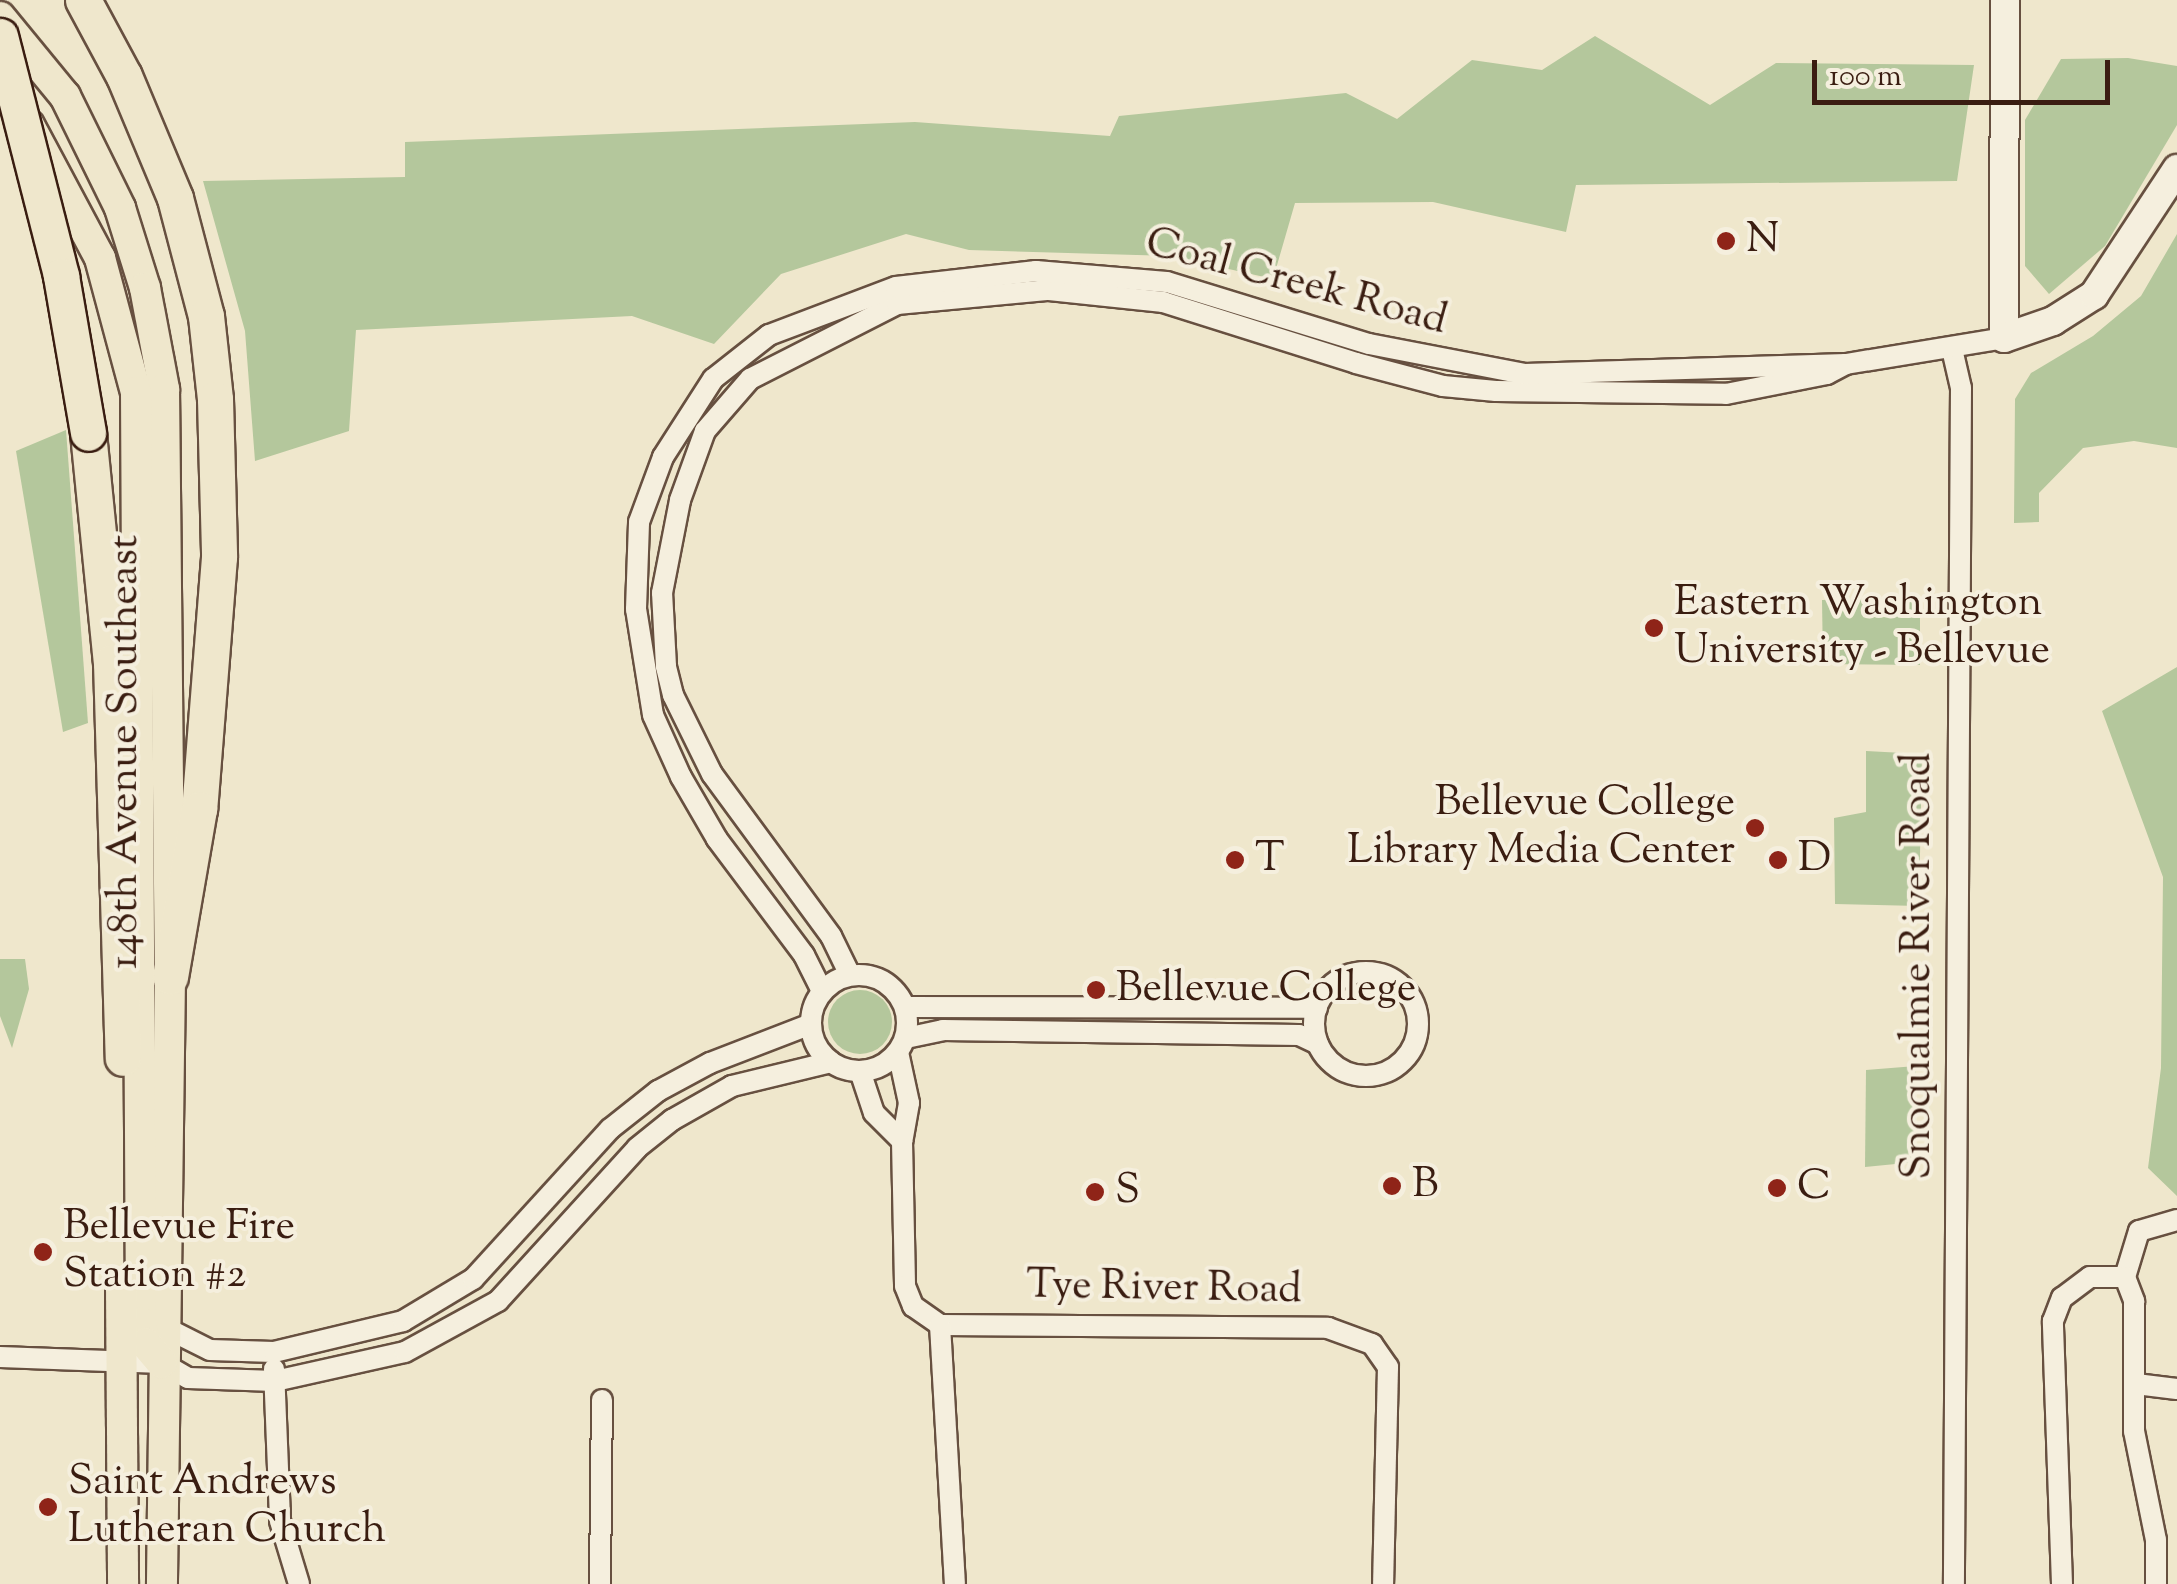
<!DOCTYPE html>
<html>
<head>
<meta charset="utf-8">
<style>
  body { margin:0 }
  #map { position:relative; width:2177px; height:1584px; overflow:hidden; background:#efe7cc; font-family:"Sorts Mill Goudy",serif }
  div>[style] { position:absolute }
  .green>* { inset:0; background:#b4c79c }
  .round { border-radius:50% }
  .roads { filter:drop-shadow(2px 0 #675040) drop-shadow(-2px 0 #675040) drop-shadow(0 2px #675040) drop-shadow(0 -2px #675040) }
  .street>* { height:20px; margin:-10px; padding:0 10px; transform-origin:10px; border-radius:10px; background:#f5efde }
  .street>.ring { margin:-10px; padding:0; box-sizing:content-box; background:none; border:20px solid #f5efde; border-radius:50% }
  .secondary>* { height:28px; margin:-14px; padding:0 14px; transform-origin:14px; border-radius:14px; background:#f5efde }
  .primary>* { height:30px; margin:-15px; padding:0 15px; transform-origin:15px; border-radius:15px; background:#efe7cc }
  .highway>* { height:35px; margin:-17.5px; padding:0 17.5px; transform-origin:17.5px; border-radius:17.5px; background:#efe7cc }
  .bridges { filter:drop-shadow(2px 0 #3a1d11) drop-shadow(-2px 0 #3a1d11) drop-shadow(0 2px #3a1d11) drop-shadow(0 -2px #3a1d11) }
  .highway-bridge>* { height:35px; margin:-17.5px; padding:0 17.5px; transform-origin:17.5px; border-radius:17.5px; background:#efe7cc }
  .dots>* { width:28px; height:28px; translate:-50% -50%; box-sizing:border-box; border:5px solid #f5efde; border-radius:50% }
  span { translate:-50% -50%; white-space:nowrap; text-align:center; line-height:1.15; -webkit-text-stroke:8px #f5efde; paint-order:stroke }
  .poi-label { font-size:42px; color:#3a1d11 }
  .left { translate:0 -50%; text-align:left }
  .right { translate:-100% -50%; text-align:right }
  .street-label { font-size:42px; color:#3a1d11 }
  .scale { position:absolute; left:1812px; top:60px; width:298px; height:45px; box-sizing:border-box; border:5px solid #3a1d11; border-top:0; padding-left:12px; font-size:30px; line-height:35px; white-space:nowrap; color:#3a1d11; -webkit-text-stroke:8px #f5efde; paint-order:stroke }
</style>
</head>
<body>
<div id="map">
  <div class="green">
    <i style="clip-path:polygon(1595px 36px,1710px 105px,1776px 63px,1974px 65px,1957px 181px,1576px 185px,1566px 232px,1433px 202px,1295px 203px,1273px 279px,1171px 256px,969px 250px,906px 234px,781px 274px,714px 344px,632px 316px,356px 330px,349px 431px,255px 461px,245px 331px,203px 181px,405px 177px,405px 142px,915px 122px,1110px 136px,1119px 116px,1346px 93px,1397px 119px,1472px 60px,1542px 70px)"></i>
    <i style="clip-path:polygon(2128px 58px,2177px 66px,2177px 125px,2105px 246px,2049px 294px,2025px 266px,2025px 120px,2061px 59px)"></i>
    <i style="clip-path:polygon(2177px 234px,2177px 448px,2134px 441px,2083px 448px,2039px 493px,2039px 522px,2014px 523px,2015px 399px,2031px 373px,2093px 336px,2141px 296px)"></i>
    <i style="clip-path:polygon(66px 430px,88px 723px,63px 732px,16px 451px)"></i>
    <i style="clip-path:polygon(1920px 597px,1920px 665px,1823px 664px,1822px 600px)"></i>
    <i style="clip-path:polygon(2177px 667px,2177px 1196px,2148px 1168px,2161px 1068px,2163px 877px,2102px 711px)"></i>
    <i style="clip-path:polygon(1866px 751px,1922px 754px,1919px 906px,1835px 904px,1834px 818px,1866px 812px)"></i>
    <i style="clip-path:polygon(0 959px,25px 959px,29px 989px,12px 1048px,0 1016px)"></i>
    <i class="round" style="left:828px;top:990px;width:64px;height:64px"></i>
    <i style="clip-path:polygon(1916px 1066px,1916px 1162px,1865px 1167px,1866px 1070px)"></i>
  </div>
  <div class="roads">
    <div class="street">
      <i style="left:1952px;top:349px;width:40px;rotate:77deg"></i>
      <i style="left:1961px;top:388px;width:1196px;rotate:90.34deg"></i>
      <i class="ring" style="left:1314px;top:972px;width:84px;height:84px"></i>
      <i class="ring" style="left:811px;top:975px;width:76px;height:76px"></i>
      <i style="left:850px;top:975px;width:43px;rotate:-116deg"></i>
      <i style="left:831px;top:936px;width:201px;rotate:-126.3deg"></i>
      <i style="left:712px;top:774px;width:88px;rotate:-116.3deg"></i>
      <i style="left:673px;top:695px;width:30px;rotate:-104deg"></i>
      <i style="left:666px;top:666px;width:73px;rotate:-93.1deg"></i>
      <i style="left:662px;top:593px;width:95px;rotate:-79deg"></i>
      <i style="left:680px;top:500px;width:73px;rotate:-70.1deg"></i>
      <i style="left:705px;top:431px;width:69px;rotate:-49.1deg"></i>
      <i style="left:750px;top:379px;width:165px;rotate:-27deg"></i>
      <i style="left:897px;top:304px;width:153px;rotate:-5.3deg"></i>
      <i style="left:1049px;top:290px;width:115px;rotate:6deg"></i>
      <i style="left:1163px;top:302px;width:202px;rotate:17.5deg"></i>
      <i style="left:1356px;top:363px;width:90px;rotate:14.8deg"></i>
      <i style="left:1443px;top:386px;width:53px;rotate:5.4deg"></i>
      <i style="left:1496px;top:391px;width:230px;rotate:0.7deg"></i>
      <i style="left:1726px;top:394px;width:103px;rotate:-11.2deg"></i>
      <i style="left:1827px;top:374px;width:21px;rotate:-28deg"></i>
      <i style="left:822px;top:991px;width:40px;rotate:-116.6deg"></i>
      <i style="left:804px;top:955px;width:145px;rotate:-126.9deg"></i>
      <i style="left:717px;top:839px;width:72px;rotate:-120.1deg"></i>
      <i style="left:681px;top:777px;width:68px;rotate:-114.3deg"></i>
      <i style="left:653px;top:715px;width:107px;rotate:-99.1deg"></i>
      <i style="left:636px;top:609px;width:87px;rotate:-88deg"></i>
      <i style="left:639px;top:522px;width:69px;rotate:-69.7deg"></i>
      <i style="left:663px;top:457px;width:93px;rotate:-57.3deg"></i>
      <i style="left:713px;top:379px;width:71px;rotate:-38.2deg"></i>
      <i style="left:769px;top:335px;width:136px;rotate:-20.7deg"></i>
      <i style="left:896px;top:287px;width:141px;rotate:-6.5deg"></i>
      <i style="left:1036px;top:271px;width:131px;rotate:4.8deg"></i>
      <i style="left:1167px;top:282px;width:211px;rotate:17.1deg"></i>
      <i style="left:1369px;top:344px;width:159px;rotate:10.9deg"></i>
      <i style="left:1525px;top:374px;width:321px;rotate:-1.8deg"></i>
      <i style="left:1846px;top:364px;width:160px;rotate:-9.3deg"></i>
      <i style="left:906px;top:1007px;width:411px;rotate:0.1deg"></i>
      <i style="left:906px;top:1038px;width:38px;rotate:-12deg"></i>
      <i style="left:943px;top:1030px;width:356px;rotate:0.8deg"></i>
      <i style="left:1299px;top:1035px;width:21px;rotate:25deg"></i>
      <i style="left:898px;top:1052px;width:52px;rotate:77.8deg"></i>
      <i style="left:909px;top:1103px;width:39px;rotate:100deg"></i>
      <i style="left:902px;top:1141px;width:145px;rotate:88.8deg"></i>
      <i style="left:905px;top:1286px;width:22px;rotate:68deg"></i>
      <i style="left:913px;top:1306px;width:33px;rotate:35deg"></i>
      <i style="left:940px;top:1325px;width:388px;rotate:0.4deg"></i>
      <i style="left:1328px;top:1328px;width:47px;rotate:20deg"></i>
      <i style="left:1372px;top:1344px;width:28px;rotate:55deg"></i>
      <i style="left:1388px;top:1367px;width:217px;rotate:91.3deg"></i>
      <i style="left:860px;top:1071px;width:44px;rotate:71.6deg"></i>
      <i style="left:874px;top:1113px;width:40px;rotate:45deg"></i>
      <i style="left:2125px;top:1277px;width:48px;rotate:-73.1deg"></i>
      <i style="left:2139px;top:1231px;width:40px;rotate:-16deg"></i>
      <i style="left:940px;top:1325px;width:259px;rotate:86.7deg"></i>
      <i style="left:164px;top:1327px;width:51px;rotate:26.6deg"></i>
      <i style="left:210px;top:1350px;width:64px;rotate:1.8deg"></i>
      <i style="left:274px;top:1352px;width:133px;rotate:-13.5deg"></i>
      <i style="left:403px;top:1321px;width:82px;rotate:-31deg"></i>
      <i style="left:473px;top:1279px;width:203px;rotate:-47.6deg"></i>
      <i style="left:610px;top:1129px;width:61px;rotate:-38.4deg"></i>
      <i style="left:658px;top:1091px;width:59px;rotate:-28.3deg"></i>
      <i style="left:710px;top:1063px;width:108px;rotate:-21.1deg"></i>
      <i style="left:0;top:1357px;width:162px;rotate:2.1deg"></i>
      <i style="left:162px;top:1363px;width:30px;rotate:30deg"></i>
      <i style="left:188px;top:1378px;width:87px;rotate:2deg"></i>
      <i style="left:275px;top:1381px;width:133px;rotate:-12.6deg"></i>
      <i style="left:405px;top:1352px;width:106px;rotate:-28.7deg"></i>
      <i style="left:498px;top:1301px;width:207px;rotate:-47.7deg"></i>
      <i style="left:637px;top:1148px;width:45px;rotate:-38.7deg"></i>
      <i style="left:672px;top:1120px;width:69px;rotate:-29.5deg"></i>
      <i style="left:732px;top:1086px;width:102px;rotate:-13.6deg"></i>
      <i style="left:274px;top:1369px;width:152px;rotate:87.7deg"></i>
      <i style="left:280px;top:1521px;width:66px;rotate:73.2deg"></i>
      <i style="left:2136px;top:1384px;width:41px;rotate:7deg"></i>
      <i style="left:600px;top:1584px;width:184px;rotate:-89.4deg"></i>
      <i style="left:2062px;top:1584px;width:263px;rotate:-92deg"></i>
      <i style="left:2053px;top:1321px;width:25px;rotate:-69deg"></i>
      <i style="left:2062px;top:1298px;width:35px;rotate:-37deg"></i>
      <i style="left:2090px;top:1277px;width:35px"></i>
      <i style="left:2125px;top:1277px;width:26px;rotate:69deg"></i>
      <i style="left:2134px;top:1301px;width:130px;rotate:90deg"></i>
      <i style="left:2134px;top:1431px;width:111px;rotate:78.6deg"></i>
      <i style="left:2156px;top:1540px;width:44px;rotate:90deg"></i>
    </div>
    <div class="secondary">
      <i style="left:2005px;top:0;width:338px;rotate:90.2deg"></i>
      <i style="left:2004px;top:338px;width:52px;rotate:-19.1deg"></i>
      <i style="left:2053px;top:321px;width:49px;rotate:-32.4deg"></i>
      <i style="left:2094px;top:295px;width:151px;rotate:-56.6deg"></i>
    </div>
    <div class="primary">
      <i style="left:0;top:17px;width:102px;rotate:50.6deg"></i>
      <i style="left:65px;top:96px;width:125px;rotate:63.8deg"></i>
      <i style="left:120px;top:208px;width:84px;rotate:72.6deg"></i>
      <i style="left:145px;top:288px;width:103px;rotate:79.3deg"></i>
      <i style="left:164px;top:389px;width:588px;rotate:89.42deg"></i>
      <i style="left:170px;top:977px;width:607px;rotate:90.76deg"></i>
      <i style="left:29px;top:125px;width:151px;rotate:61.9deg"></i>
      <i style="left:100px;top:258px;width:139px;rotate:75deg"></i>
      <i style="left:136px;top:392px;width:930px;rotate:89.69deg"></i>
      <i style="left:141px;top:1322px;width:21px;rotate:79deg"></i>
      <i style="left:145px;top:1343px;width:26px;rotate:50deg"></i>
      <i style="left:121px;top:1287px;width:297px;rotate:89.6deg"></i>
    </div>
    <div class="highway">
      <i style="left:83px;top:0;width:86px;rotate:61.7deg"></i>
      <i style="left:124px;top:76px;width:132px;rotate:67.3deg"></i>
      <i style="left:175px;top:198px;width:122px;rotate:75.3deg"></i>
      <i style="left:206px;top:316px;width:83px;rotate:83.8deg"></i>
      <i style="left:215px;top:399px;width:158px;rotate:88.5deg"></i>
      <i style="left:219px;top:557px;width:253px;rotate:94.5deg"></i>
      <i style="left:199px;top:809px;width:170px;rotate:99.8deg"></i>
      <i style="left:88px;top:433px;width:230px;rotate:84.3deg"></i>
      <i style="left:111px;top:662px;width:396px;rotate:88.3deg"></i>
    </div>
  </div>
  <div class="bridges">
    <div class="highway-bridge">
      <i style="left:0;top:36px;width:248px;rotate:75.7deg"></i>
      <i style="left:61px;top:276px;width:159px;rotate:80.2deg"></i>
    </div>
  </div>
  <div class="dots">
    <i style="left:1726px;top:241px;background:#8f2418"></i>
    <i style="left:1654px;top:628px;background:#8f2418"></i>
    <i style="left:1755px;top:828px;background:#8f2418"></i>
    <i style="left:1235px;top:860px;background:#8f2418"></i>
    <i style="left:1778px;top:860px;background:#8f2418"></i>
    <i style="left:1096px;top:990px;background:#8f2418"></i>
    <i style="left:1392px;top:1186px;background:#8f2418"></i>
    <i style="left:1777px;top:1188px;background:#8f2418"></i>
    <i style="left:1095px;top:1192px;background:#8f2418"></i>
    <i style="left:43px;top:1252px;background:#8f2418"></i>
    <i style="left:48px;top:1507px;background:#8f2418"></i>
  </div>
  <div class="poi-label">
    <span class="left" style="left:1746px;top:241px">N</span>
    <span class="left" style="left:1674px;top:628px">Eastern Washington<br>University - Bellevue</span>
    <span class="right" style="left:1735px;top:828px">Bellevue College<br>Library Media Center</span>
    <span class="left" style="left:1255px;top:860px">T</span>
    <span class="left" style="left:1798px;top:860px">D</span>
    <span class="left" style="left:1116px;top:990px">Bellevue College</span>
    <span class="left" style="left:1412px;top:1186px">B</span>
    <span class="left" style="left:1797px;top:1188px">C</span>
    <span class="left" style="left:1115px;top:1192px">S</span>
    <span class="left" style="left:63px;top:1252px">Bellevue Fire<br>Station #2</span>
    <span class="left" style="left:68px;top:1507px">Saint Andrews<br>Lutheran Church</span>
  </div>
  <div class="street-label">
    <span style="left:1296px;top:283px;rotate:15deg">Coal Creek Road</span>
    <span style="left:126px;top:752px;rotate:-90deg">148th Avenue Southeast</span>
    <span style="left:1919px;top:966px;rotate:-90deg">Snoqualmie River Road</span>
    <span style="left:1164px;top:1289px;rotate:1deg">Tye River Road</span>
  </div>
  <div class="scale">100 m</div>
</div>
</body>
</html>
